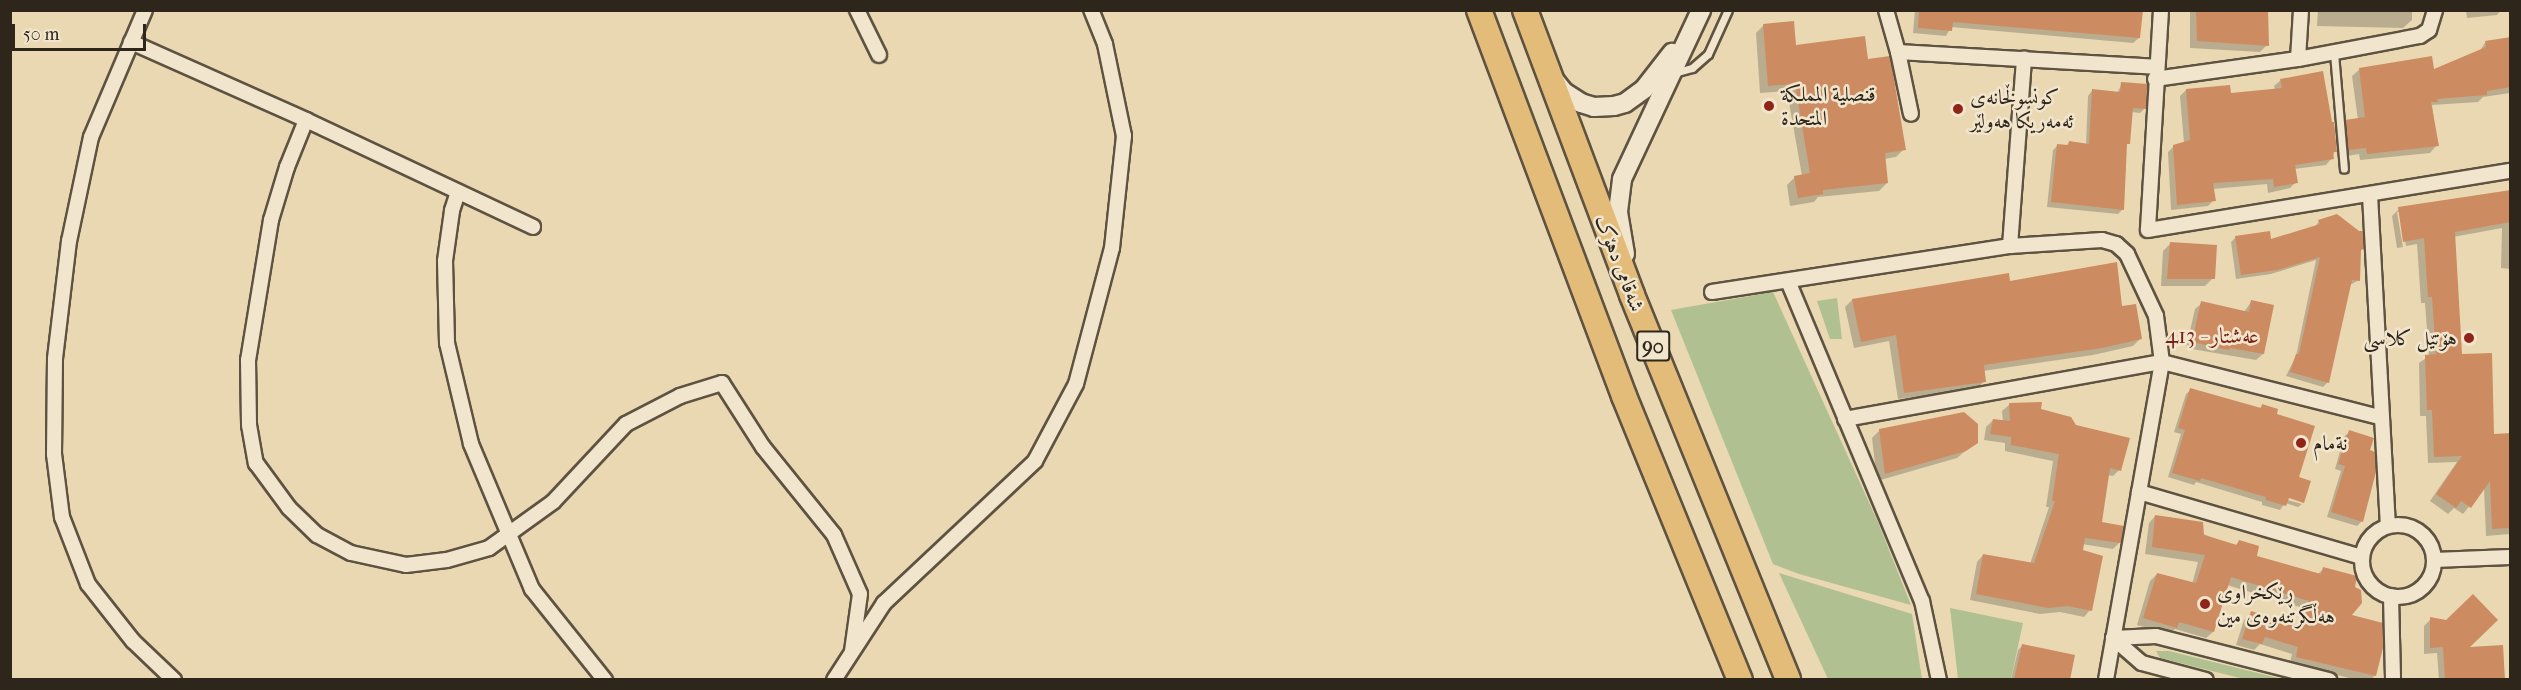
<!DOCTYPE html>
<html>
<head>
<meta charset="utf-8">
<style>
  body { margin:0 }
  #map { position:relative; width:2521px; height:690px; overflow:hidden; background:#e9d8b2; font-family:"IM FELL French Canon",Amiri,serif }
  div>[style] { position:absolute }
  .green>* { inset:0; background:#b1c090 }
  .shadow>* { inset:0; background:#0003 }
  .building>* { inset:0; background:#cd8b62 }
  .roads { filter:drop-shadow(2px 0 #5e5241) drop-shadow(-2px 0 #5e5241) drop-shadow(0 2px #5e5241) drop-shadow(0 -2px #5e5241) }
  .service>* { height:7px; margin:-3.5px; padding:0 3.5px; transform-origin:3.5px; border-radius:3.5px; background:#f1e6cd }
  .minor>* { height:14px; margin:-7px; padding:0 7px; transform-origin:7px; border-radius:7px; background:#f1e6cd }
  .minor>.ring { margin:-7px; padding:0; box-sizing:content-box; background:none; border:14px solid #f1e6cd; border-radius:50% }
  .tertiary>* { height:18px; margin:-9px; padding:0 9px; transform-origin:9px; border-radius:9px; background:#f1e6cd }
  .trunk>* { height:24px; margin:-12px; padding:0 12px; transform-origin:12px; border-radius:12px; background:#e4bc79 }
  .dots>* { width:16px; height:16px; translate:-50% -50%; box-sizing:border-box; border:3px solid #f1e6cd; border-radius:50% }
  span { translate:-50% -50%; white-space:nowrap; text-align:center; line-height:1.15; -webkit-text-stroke:5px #f1e6cd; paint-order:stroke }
  .shield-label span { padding:2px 4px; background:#f1e6cd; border:2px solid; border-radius:4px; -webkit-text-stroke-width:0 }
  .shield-label { font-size:20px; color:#2f261b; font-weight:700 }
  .poi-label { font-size:21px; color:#2f261b }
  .left { translate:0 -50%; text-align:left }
  .right { translate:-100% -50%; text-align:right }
  .street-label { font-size:21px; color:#2f261b }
  .neighbourhood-label { font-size:22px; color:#7a1f14 }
  .frame { position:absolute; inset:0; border:12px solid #2f261b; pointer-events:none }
  .scale { position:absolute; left:12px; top:24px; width:134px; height:27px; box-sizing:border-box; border:3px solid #2f261b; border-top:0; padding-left:8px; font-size:18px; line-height:21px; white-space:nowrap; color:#2f261b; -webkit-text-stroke:4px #f1e6cd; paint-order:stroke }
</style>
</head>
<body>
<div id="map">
  <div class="green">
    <i style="clip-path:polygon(1773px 292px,1877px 520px,1911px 605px,1799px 574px,1773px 564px,1671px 310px)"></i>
    <i style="clip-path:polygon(1837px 298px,1842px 339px,1830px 339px,1817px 301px)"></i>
    <i style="clip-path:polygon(1779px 573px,1912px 614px,1922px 679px,1828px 679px)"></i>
    <i style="clip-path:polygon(1950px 608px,2023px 623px,2011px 679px,1958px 679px)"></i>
    <i style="clip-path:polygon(2156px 651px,2169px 651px,2282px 679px,2244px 679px,2160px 658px)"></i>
  </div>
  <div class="shadow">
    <i style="clip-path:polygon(1915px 10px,2140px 10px,2139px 38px,2133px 43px,1951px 27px,1946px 36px,1913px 33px)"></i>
    <i style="clip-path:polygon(2190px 10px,2267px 10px,2267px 45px,2260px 52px,2190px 48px)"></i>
    <i style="clip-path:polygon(2318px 10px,2412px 10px,2412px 20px,2403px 28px,2317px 26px)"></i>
    <i style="clip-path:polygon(2466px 10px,2501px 10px,2497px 15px,2467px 18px)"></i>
    <i style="clip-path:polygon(1764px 25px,1795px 47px,1867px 61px,1904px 149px,1896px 157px,1884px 159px,1887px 183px,1879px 191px,1818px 197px,1814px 202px,1790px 206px,1787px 185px,1795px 177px,1802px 176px,1787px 91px,1760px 93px,1756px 33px)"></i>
    <i style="clip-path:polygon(2510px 39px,2510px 93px,2483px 97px,2478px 102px,2432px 105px,2437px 145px,2430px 153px,2360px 160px,2359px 154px,2341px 157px,2339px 129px,2346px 122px,2358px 120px,2352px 76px,2360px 69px,2433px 72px,2479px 52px,2485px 43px)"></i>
    <i style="clip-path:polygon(2281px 80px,2335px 151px,2332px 158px,2326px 165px,2294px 169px,2296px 182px,2290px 188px,2268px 193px,2267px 184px,2213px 189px,2214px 200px,2208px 206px,2171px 210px,2168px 152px,2174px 146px,2184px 143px,2180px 96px,2186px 90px,2229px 95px,2275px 90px,2274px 86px)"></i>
    <i style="clip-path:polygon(2122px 84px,2145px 108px,2140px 113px,2131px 112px,2128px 143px,2125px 146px,2123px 209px,2118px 214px,2047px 207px,2053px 150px,2058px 145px,2066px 146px,2069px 143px,2086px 145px,2088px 96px,2092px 91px,2117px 93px)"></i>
    <i style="clip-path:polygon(2510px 192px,2510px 269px,2501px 268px,2502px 228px,2453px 237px,2460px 355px,2493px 435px,2510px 434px,2510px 534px,2486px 536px,2484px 488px,2463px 514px,2454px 508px,2448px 514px,2430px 501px,2457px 462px,2428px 463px,2426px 416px,2420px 416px,2419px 363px,2429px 356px,2425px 303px,2421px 303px,2417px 244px,2406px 246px,2400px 212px,2397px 212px,2403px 247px,2397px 248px,2392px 216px,2399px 209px)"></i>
    <i style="clip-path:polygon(2319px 221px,2359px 280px,2350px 285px,2328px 382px,2323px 387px,2286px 376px,2296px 356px,2316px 260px,2271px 274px,2236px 279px,2231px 242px,2236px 237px,2270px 241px,2315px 227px)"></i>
    <i style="clip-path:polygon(2170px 244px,2213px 278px,2205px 286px,2161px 286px,2163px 251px)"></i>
    <i style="clip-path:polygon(2009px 283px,2120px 308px,2140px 339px,2133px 346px,2093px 355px,1983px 371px,1984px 381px,1977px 389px,1898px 399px,1889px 341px,1854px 348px,1845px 307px,1852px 300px)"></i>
    <i style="clip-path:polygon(2251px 302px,2263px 354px,2256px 360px,2186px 348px,2195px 309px,2202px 303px,2244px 312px)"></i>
    <i style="clip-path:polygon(2191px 390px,2259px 409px,2262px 406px,2275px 415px,2303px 502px,2282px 495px,2281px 498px,2302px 504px,2298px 507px,2285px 503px,2280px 510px,2262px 505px,2262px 502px,2196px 482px,2194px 485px,2168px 477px,2181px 434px,2174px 432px,2186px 394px)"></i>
    <i style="clip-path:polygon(2009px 405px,2040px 410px,2075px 426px,2119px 470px,2113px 476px,2107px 475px,2100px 523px,2120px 542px,2113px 549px,2082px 544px,2090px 610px,2084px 617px,2060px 612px,2040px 614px,1970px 600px,1977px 562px,1983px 555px,2030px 564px,2049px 507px,2046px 507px,2053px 461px,2005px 451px,2005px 443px,1984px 440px,1986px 427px,1993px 420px,2003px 422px,2002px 411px)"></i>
    <i style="clip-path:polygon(1880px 430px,1976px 442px,1957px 458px,1877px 481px,1872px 438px)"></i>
    <i style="clip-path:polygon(2349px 432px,2368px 451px,2362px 521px,2357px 526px,2327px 517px,2341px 471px,2335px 469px,2344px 437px)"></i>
    <i style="clip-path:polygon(2155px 516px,2235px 546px,2239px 541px,2255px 557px,2317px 575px,2324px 568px,2349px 616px,2375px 675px,2371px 680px,2357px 680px,2290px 663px,2292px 654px,2260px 644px,2254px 650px,2236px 645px,2244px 620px,2251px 613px,2298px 628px,2303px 608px,2227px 585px,2213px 632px,2206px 638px,2175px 629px,2169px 634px,2137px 625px,2150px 581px,2157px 574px,2192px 584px,2198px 562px,2145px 554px,2149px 523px)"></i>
    <i style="clip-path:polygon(2431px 619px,2466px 649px,2503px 680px,2439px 680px,2437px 653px,2424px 654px,2424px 626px)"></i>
    <i style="clip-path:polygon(2023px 645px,2068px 680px,2011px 680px,2018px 650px)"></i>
  </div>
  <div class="building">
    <i style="clip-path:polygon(1919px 10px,2143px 10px,2140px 38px,1953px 22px,1952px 31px,1918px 28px)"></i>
    <i style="clip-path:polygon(2196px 10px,2268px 10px,2269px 46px,2197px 41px)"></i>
    <i style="clip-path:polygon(1794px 21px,1796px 45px,1865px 36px,1868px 59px,1890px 56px,1906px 150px,1885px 153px,1888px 183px,1823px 190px,1823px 194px,1798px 198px,1794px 176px,1810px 173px,1795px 84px,1768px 86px,1763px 24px)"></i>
    <i style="clip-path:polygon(2511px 37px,2511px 87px,2487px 91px,2487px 95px,2437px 99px,2438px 102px,2431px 102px,2439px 146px,2367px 154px,2366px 148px,2348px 150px,2345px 120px,2365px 117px,2359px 68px,2432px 56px,2434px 69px,2486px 47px,2485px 41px)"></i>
    <i style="clip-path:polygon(2323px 71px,2332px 122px,2334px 122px,2337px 152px,2333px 152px,2334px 159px,2295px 165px,2298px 183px,2274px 187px,2273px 179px,2213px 183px,2216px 201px,2177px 205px,2173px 145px,2190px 140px,2186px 89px,2230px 85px,2231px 93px,2282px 88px,2280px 79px)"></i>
    <i style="clip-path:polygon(2121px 82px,2148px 84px,2146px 109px,2133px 108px,2130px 144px,2127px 144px,2124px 210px,2051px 202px,2057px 144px,2068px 145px,2069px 141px,2089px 144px,2092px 89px,2120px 92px)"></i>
    <i style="clip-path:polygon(2511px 190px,2511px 222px,2455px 232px,2462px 354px,2492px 353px,2494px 434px,2511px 433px,2511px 528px,2492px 529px,2490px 481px,2471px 508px,2461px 501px,2456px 508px,2436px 494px,2462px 456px,2434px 457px,2432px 410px,2427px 410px,2425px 355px,2436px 354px,2432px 297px,2428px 297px,2424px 238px,2403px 242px,2398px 207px)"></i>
    <i style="clip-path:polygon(2337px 214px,2359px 231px,2363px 231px,2364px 249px,2361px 250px,2360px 281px,2352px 280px,2329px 383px,2290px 372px,2296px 354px,2299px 354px,2320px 257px,2277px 270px,2241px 275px,2235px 236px,2270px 231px,2271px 239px,2320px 224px,2318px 220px)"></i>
    <i style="clip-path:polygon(2170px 242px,2217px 245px,2215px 279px,2167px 279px)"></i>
    <i style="clip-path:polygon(2117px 262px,2122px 306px,2136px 304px,2142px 339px,2102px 348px,1984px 365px,1986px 382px,1904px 393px,1896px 335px,1861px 342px,1852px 299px,2009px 273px,2010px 281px)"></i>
    <i style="clip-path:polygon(2251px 300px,2274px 305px,2264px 354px,2230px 348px,2229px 350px,2192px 342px,2201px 301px,2249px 312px)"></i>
    <i style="clip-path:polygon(2190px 388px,2261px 408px,2262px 404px,2278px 409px,2277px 414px,2315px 426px,2299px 477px,2311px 481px,2304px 503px,2289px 498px,2286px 506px,2266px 500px,2266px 497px,2201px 478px,2200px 481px,2172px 473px,2185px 430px,2178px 428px)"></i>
    <i style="clip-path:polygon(2042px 402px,2041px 409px,2071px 417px,2076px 425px,2130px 438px,2121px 471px,2110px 468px,2102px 522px,2124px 526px,2121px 543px,2085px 538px,2083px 550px,2103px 556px,2092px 611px,2068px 606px,2048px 608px,1976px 594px,1983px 554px,2034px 563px,2055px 501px,2052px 501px,2059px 454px,2011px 445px,2011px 437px,1990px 434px,1993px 419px,2010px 421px,2009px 403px)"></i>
    <i style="clip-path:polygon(1964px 412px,1978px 424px,1978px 443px,1966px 451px,1885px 474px,1879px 429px)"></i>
    <i style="clip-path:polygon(2349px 430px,2374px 438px,2370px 450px,2375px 452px,2376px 472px,2363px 522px,2331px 512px,2345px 466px,2338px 464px)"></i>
    <i style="clip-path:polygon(2155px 515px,2203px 522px,2204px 535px,2237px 545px,2239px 540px,2259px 546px,2257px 556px,2321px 574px,2323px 567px,2357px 576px,2355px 587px,2361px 590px,2362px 603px,2352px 615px,2383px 623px,2383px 648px,2376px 676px,2296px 657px,2298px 647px,2265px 637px,2262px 644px,2242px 639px,2251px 611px,2303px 627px,2309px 601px,2231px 577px,2214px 632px,2179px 622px,2177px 628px,2143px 618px,2157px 573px,2196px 583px,2205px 555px,2152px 547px)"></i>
    <i style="clip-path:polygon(2473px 594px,2498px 620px,2470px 647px,2503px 645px,2505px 680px,2445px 680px,2443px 647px,2430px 648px,2430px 617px,2446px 620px)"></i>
    <i style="clip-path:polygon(2022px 644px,2075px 655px,2070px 680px,2014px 680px)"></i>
  </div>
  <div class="roads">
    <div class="service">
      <i style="left:2334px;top:53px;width:116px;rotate:85.1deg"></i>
      <i style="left:1674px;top:73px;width:19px;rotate:-16deg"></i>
      <i style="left:1692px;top:68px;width:21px;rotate:-41deg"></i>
      <i style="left:1708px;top:54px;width:48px;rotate:-65.6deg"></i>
    </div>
    <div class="minor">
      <i style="left:145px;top:10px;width:138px;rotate:113deg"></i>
      <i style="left:91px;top:137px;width:106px;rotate:101.9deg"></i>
      <i style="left:69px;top:241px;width:119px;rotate:96.8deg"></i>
      <i style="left:55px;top:359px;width:95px;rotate:90.6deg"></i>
      <i style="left:54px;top:454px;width:64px;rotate:82.8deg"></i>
      <i style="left:62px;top:517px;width:72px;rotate:68.8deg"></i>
      <i style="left:88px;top:584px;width:73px;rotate:51.7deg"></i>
      <i style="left:133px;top:641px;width:57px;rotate:43.6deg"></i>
      <i style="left:857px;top:10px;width:50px;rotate:63.9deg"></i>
      <i style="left:1886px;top:10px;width:44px;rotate:74.1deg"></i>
      <i style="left:1898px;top:52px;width:63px;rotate:78.2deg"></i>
      <i style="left:2161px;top:10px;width:220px;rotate:93.4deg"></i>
      <i style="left:2148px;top:230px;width:367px;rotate:-9.3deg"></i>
      <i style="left:131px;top:42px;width:192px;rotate:24deg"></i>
      <i style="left:306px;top:120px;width:251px;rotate:25.2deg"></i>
      <i style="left:1898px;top:52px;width:258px;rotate:3.3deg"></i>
      <i style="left:2298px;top:59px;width:49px;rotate:-86.5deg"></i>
      <i style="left:2155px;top:79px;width:144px;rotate:-8deg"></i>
      <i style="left:2298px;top:59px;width:124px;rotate:-10.7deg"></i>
      <i style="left:2420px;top:36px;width:11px;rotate:-34deg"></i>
      <i style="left:2429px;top:30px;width:21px;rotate:-73deg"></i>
      <i style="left:306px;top:120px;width:51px;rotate:112deg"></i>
      <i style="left:287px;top:167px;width:55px;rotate:106.8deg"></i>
      <i style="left:271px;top:220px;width:142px;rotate:99.3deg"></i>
      <i style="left:248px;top:360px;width:65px;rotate:89.1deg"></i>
      <i style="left:249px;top:425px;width:39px;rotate:80deg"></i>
      <i style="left:256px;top:463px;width:56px;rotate:53.7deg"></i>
      <i style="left:289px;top:508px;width:39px;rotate:44deg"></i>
      <i style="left:317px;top:535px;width:38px;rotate:28deg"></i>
      <i style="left:351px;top:553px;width:56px;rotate:12.3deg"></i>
      <i style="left:406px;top:565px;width:41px;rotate:-7deg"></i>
      <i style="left:447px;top:560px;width:44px;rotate:-15.9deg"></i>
      <i style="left:489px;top:548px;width:79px;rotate:-35.7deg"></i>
      <i style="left:553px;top:502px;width:107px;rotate:-46.9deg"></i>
      <i style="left:626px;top:424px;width:61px;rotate:-27.4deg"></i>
      <i style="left:680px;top:396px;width:44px;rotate:-17.2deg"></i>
      <i style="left:722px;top:383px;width:76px;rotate:57.4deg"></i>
      <i style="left:763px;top:447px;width:113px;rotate:51.1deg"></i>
      <i style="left:834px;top:535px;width:64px;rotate:66.2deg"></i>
      <i style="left:860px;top:594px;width:58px;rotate:98deg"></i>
      <i style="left:458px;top:192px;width:20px;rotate:108deg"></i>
      <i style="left:452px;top:211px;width:50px;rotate:98deg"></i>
      <i style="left:445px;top:261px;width:82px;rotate:88.6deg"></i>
      <i style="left:447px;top:343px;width:104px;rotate:76.6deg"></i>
      <i style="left:471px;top:444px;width:157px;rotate:67.2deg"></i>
      <i style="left:532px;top:589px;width:117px;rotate:51.3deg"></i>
      <i style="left:2370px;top:195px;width:331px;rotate:86.9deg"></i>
      <i style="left:2010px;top:246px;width:188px;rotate:-85.7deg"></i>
      <i style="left:1788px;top:281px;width:347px;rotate:67.3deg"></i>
      <i style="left:1922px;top:601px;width:81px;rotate:77.9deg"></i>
      <i style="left:1712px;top:292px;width:302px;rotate:-8.8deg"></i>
      <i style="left:2010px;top:246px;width:92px;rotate:-3.7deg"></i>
      <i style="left:2102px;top:240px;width:15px;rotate:16deg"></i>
      <i style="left:2116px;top:244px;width:15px;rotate:42deg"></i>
      <i style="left:2127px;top:254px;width:68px;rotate:64.9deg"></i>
      <i style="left:2156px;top:316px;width:46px;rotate:82.6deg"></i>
      <i style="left:2162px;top:362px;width:323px;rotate:100deg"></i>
      <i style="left:1845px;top:419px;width:322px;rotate:-10.2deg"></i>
      <i style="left:2162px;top:362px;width:225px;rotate:14.2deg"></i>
      <i style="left:2139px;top:492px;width:232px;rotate:16.3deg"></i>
      <i class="ring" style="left:2362px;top:525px;width:58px;height:58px"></i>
      <i style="left:2434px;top:560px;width:76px;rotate:-2.3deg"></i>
      <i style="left:2391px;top:596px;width:84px;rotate:88.6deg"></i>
      <i style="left:2113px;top:638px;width:43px;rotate:-2.7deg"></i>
      <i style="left:2156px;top:636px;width:179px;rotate:14.3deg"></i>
      <i style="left:2113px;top:638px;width:38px;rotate:41deg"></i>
      <i style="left:2142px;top:663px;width:66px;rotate:14.9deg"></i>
      <i style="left:834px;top:680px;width:92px;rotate:-57deg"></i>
      <i style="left:884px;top:603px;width:207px;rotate:-43.2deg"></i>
      <i style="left:1035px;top:461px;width:87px;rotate:-62deg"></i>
      <i style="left:1076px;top:384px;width:141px;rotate:-75.2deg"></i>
      <i style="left:1112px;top:248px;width:113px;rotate:-83.9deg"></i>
      <i style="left:1124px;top:136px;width:94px;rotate:-101.7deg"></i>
      <i style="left:1105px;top:44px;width:37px;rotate:-112deg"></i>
    </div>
    <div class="tertiary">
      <i style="left:1555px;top:81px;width:14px;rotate:51deg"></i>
      <i style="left:1564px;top:92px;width:20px;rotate:33deg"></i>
      <i style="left:1581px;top:103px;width:14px;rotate:17deg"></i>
      <i style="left:1594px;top:107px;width:20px;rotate:-3deg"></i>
      <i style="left:1614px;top:106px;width:11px;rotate:-15deg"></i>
      <i style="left:1625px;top:103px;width:24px;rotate:-36deg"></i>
      <i style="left:1644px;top:89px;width:46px;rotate:-52.1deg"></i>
      <i style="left:1625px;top:254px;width:43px;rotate:-99.5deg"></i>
      <i style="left:1618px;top:212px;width:33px;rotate:-83deg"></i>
      <i style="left:1622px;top:179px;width:187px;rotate:-64.9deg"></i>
    </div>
    <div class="trunk">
      <i style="left:1479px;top:10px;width:412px;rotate:69.4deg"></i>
      <i style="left:1624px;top:396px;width:307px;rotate:67.8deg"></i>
      <i style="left:1525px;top:10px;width:304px;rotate:69.4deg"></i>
      <i style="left:1632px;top:295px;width:415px;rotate:67.9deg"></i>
    </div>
  </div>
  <div class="dots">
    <i style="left:1769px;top:106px;background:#8f2418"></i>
    <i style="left:1958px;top:109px;background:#8f2418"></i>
    <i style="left:2469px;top:338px;background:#8f2418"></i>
    <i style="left:2301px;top:443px;background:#8f2418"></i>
    <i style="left:2205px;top:604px;background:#8f2418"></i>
  </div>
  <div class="shield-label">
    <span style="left:1653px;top:346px">90</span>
  </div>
  <div class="poi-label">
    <span class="left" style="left:1781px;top:106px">قنصلية المملكة<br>المتحدة</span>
    <span class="left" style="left:1970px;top:109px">کونسوڵخانەی<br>ئەمەریکا هەولێر</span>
    <span class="right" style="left:2457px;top:338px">هۆتێل کلاسی</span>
    <span class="left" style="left:2313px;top:443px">نةمام</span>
    <span class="left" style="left:2217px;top:604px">ڕێکخراوی<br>هەڵگرتنەوەی مین</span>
  </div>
  <div class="street-label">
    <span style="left:1620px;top:263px;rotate:69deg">شەقامی دهۆک</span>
  </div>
  <div class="neighbourhood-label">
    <span style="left:2212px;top:337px">عه‌شتار - 413</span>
  </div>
  <div class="frame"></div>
  <div class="scale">50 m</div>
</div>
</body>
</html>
